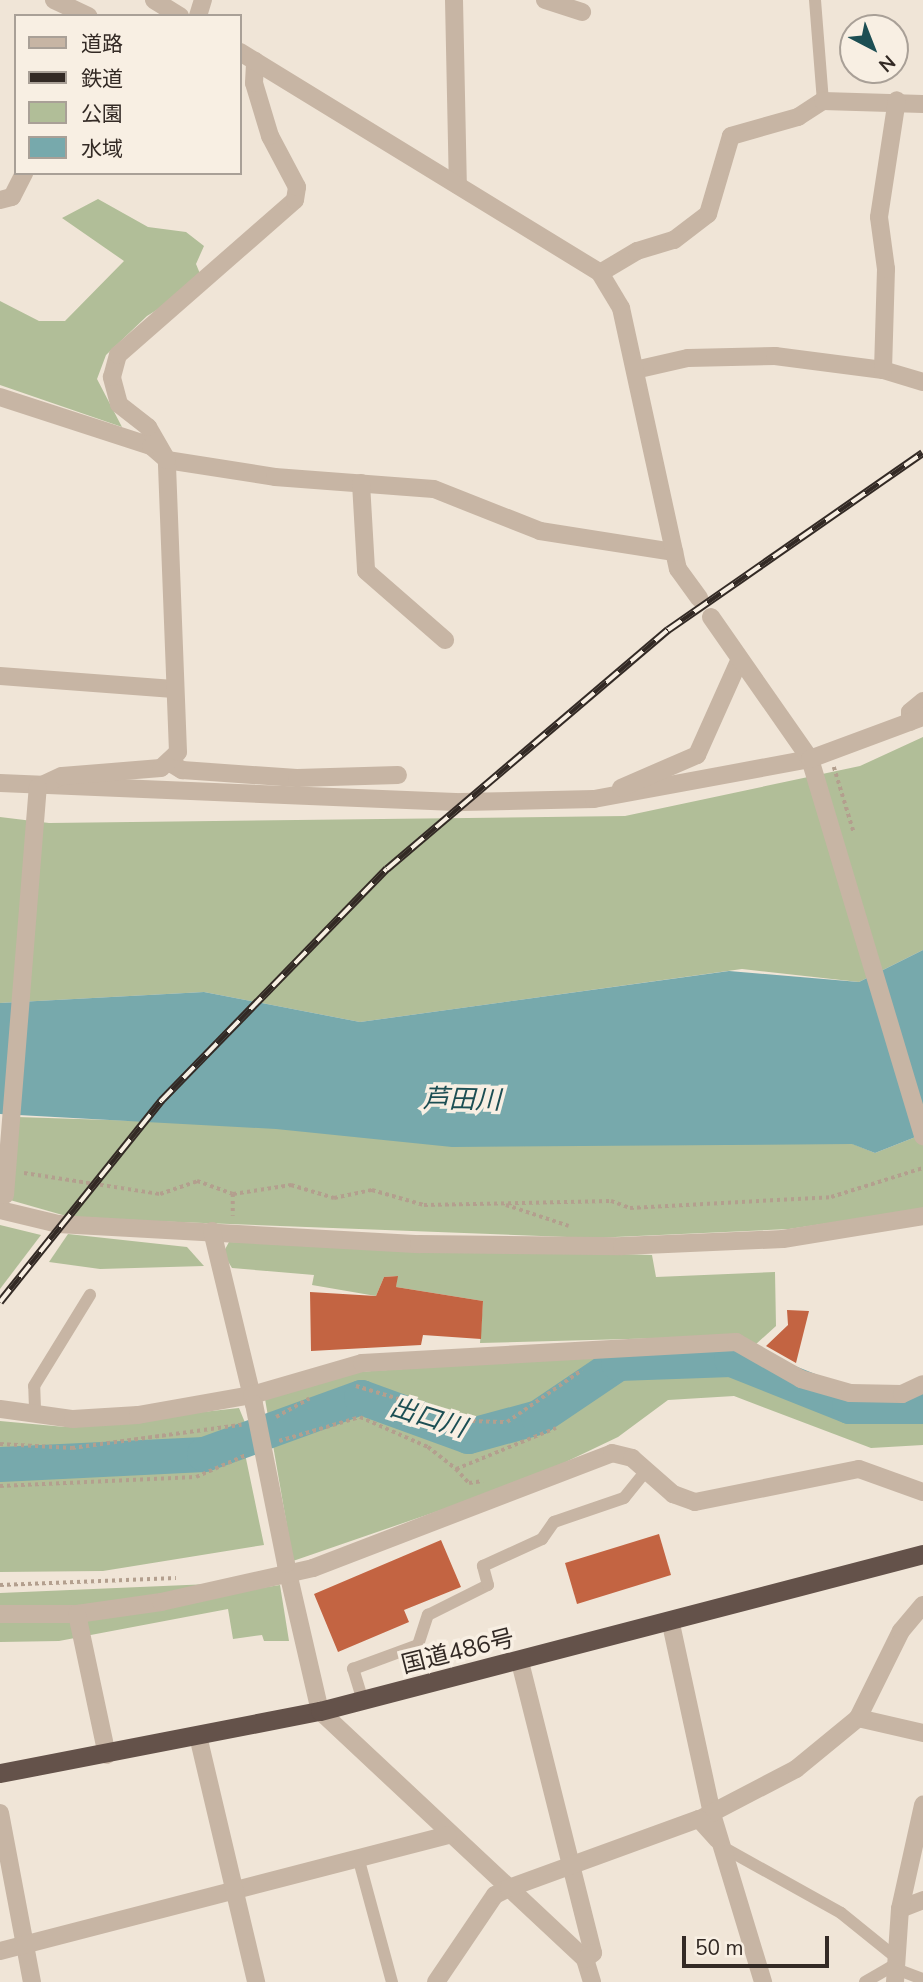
<!DOCTYPE html>
<html>
<head>
<meta charset="utf-8">
<style>
  body { margin:0 }
  #map { position:relative; width:923px; height:1982px; overflow:hidden; background:#f0e5d7; font-family:"Nunito Sans","Noto Sans JP",sans-serif }
  div>[style] { position:absolute }
  .green>* { inset:0; background:#b1be98 }
  .water>* { inset:0; background:#77a9ac }
  .river>* { height:35px; margin:-17.5px; padding:0 17.5px; transform-origin:17.5px; border-radius:17.5px; background:#77a9ac }
  .building>* { inset:0; background:#c36442 }
  .path>* { height:3.5px; margin-top:-1.75px; transform-origin:0; background:repeating-linear-gradient(90deg,#b39f8e 0 3.5px,transparent 0 7px) }
  .service>* { height:12px; margin:-6px; padding:0 6px; transform-origin:6px; border-radius:6px; background:#c7b5a4 }
  .minor>* { height:18px; margin:-9px; padding:0 9px; transform-origin:9px; border-radius:9px; background:#c7b5a4 }
  .tertiary>* { height:18px; margin:-9px; padding:0 9px; transform-origin:9px; border-radius:9px; background:#c7b5a4 }
  .trunk>* { height:19px; margin:-9.5px; padding:0 9.5px; transform-origin:9.5px; border-radius:9.5px; background:#64524a }
  .rail>* { height:8px; margin-top:-4px; transform-origin:0; background:repeating-linear-gradient(90deg,#f8efe3 0 16px,#332a25 0 32px); box-sizing:border-box; border-block:2px solid #332a25 }
  .minor-bridge>* { height:18px; margin:-9px; padding:0 9px; transform-origin:9px; border-radius:9px; background:#c7b5a4 }
  span { translate:-50% -50%; white-space:nowrap; text-align:center; line-height:1.15; -webkit-text-stroke:7px #f8efe3; paint-order:stroke }
  .street-label { font-size:24px; color:#332a25 }
  .water-label { font-size:26px; color:#1c4e53; font-style:italic }
  .legend { position:absolute; left:14px; top:14px; width:228px; height:161px; box-sizing:border-box; background:#f8efe3; border:2px solid #a9a097; margin:0; padding:9px 12px; list-style:none; font-size:21px; color:#332a25 }
  .legend li { display:flex; align-items:center; gap:14px; height:35px }
  .legend b { width:35px; border:2px solid #a9a097 }
  .north { position:absolute; left:839px; top:14px; width:70px; height:70px; box-sizing:border-box; background:#f8efe3; border:2px solid #a9a097; border-radius:50%; rotate:138deg; font-size:19px; font-weight:700; line-height:28px; text-align:center; color:#332a25 }
  .north::after { content:''; display:block; margin:auto; width:24px; height:32px; background:#1c4e53; clip-path:polygon(50% 0,100% 100%,50% 72%,0 100%) }
  .scale { position:absolute; left:682px; top:1936px; width:147px; height:32px; box-sizing:border-box; border:4px solid #332a25; border-top:0; padding-left:9px; font-size:21px; line-height:24px; white-space:nowrap; color:#332a25; -webkit-text-stroke:5px #f8efe3; paint-order:stroke }
</style>
</head>
<body>
<div id="map">
  <div class="green">
    <i style="clip-path:polygon(98px 199px,148px 227px,186px 232px,204px 246px,196px 264px,203px 281px,147px 316px,106px 355px,97px 379px,122px 427px,0 385px,0 301px,39px 321px,65px 321px,124px 261px,62px 218px)"></i>
    <i style="clip-path:polygon(923px 737px,923px 950px,859px 982px,742px 969px,360px 1022px,204px 992px,0 1003px,0 817px,49px 823px,625px 816px,860px 766px)"></i>
    <i style="clip-path:polygon(17px 1117px,853px 1144px,875px 1153px,923px 1134px,923px 1209px,789px 1229px,593px 1238px,73px 1218px,10px 1200px)"></i>
    <i style="clip-path:polygon(0 1225px,41px 1235px,0 1289px)"></i>
    <i style="clip-path:polygon(68px 1234px,187px 1247px,204px 1266px,100px 1269px,49px 1262px)"></i>
    <i style="clip-path:polygon(229px 1242px,652px 1255px,656px 1277px,775px 1272px,776px 1326px,755px 1345px,738px 1336px,480px 1343px,483px 1301px,396px 1287px,397px 1276px,384px 1277px,376px 1296px,312px 1285px,314px 1275px,232px 1268px,223px 1253px)"></i>
    <i style="clip-path:polygon(733px 1348px,845px 1399px,923px 1390px,923px 1445px,871px 1448px,734px 1396px,668px 1400px,618px 1437px,528px 1480px,293px 1561px,265px 1399px,356px 1372px)"></i>
    <i style="clip-path:polygon(239px 1408px,248px 1430px,196px 1448px,0 1454px,0 1421px,65px 1427px)"></i>
    <i style="clip-path:polygon(244px 1449px,264px 1545px,103px 1571px,0 1572px,0 1473px,127px 1473px)"></i>
    <i style="clip-path:polygon(210px 1584px,235px 1592px,280px 1585px,289px 1641px,264px 1641px,262px 1635px,233px 1639px,228px 1609px,59px 1641px,0 1642px,0 1593px)"></i>
  </div>
  <div class="water">
    <i style="clip-path:polygon(923px 950px,923px 1134px,875px 1153px,852px 1144px,452px 1147px,276px 1129px,0 1114px,0 1003px,204px 992px,360px 1022px,729px 971px,859px 982px)"></i>
  </div>
  <div class="river">
    <i style="left:0;top:1464px;width:204px;rotate:-2.8deg"></i>
    <i style="left:204px;top:1454px;width:167px;rotate:-20deg"></i>
    <i style="left:361px;top:1397px;width:114px;rotate:20deg"></i>
    <i style="left:468px;top:1436px;width:73px;rotate:-15.2deg"></i>
    <i style="left:538px;top:1417px;width:97px;rotate:-34deg"></i>
    <i style="left:618px;top:1363px;width:113px;rotate:-2deg"></i>
    <i style="left:731px;top:1359px;width:127px;rotate:21.7deg"></i>
    <i style="left:849px;top:1406px;width:74px"></i>
  </div>
  <div class="building">
    <i style="clip-path:polygon(398px 1276px,396px 1287px,483px 1301px,481px 1339px,423px 1335px,421px 1345px,311px 1351px,310px 1292px,376px 1296px,384px 1277px)"></i>
    <i style="clip-path:polygon(787px 1310px,809px 1311px,796px 1363px,766px 1346px,788px 1325px)"></i>
    <i style="clip-path:polygon(659px 1534px,671px 1575px,577px 1604px,565px 1563px)"></i>
    <i style="clip-path:polygon(441px 1540px,461px 1587px,404px 1610px,409px 1622px,338px 1652px,314px 1594px)"></i>
  </div>
  <div class="path">
    <i style="left:834px;top:767px;width:69px;rotate:73.1deg"></i>
    <i style="left:24px;top:1173px;width:138px;rotate:8.8deg"></i>
    <i style="left:160px;top:1194px;width:39px;rotate:-19deg"></i>
    <i style="left:197px;top:1181px;width:38px;rotate:20deg"></i>
    <i style="left:233px;top:1194px;width:59px;rotate:-8.8deg"></i>
    <i style="left:291px;top:1185px;width:45px;rotate:16.8deg"></i>
    <i style="left:334px;top:1198px;width:39px;rotate:-12deg"></i>
    <i style="left:372px;top:1190px;width:54px;rotate:16.1deg"></i>
    <i style="left:424px;top:1205px;width:187px;rotate:-1.2deg"></i>
    <i style="left:611px;top:1201px;width:20px;rotate:20deg"></i>
    <i style="left:630px;top:1208px;width:201px;rotate:-3.1deg"></i>
    <i style="left:831px;top:1197px;width:96px;rotate:-17.5deg"></i>
    <i style="left:233px;top:1194px;width:22px;rotate:90deg"></i>
    <i style="left:506px;top:1205px;width:66px;rotate:18.4deg"></i>
    <i style="left:356px;top:1386px;width:121px;rotate:16.8deg"></i>
    <i style="left:472px;top:1421px;width:35px;rotate:2deg"></i>
    <i style="left:507px;top:1422px;width:91px;rotate:-34.7deg"></i>
    <i style="left:276px;top:1417px;width:38px;rotate:-29deg"></i>
    <i style="left:279px;top:1441px;width:84px;rotate:-16.5deg"></i>
    <i style="left:360px;top:1417px;width:74px;rotate:23.8deg"></i>
    <i style="left:428px;top:1447px;width:36px;rotate:38deg"></i>
    <i style="left:456px;top:1469px;width:108px;rotate:-22.3deg"></i>
    <i style="left:0;top:1444px;width:72px;rotate:3.2deg"></i>
    <i style="left:72px;top:1448px;width:171px;rotate:-7.8deg"></i>
    <i style="left:456px;top:1469px;width:19px;rotate:47deg"></i>
    <i style="left:469px;top:1483px;width:14px;rotate:-8deg"></i>
    <i style="left:0;top:1486px;width:196px;rotate:-2.6deg"></i>
    <i style="left:196px;top:1477px;width:55px;rotate:-23.7deg"></i>
    <i style="left:0;top:1585px;width:176px;rotate:-2.3deg"></i>
  </div>
  <div class="service">
    <i style="left:815px;top:0;width:101px;rotate:85.5deg"></i>
    <i style="left:35px;top:1409px;width:23px;rotate:-92deg"></i>
    <i style="left:34px;top:1386px;width:107px;rotate:-58.4deg"></i>
    <i style="left:363px;top:1701px;width:34px;rotate:-107deg"></i>
    <i style="left:353px;top:1669px;width:69px;rotate:-20.3deg"></i>
    <i style="left:418px;top:1645px;width:32px;rotate:-72deg"></i>
    <i style="left:428px;top:1615px;width:67px;rotate:-26.6deg"></i>
    <i style="left:488px;top:1585px;width:20px;rotate:-105deg"></i>
    <i style="left:483px;top:1566px;width:65px;rotate:-24.6deg"></i>
    <i style="left:542px;top:1539px;width:21px;rotate:-55deg"></i>
    <i style="left:554px;top:1522px;width:74px;rotate:-18.9deg"></i>
    <i style="left:624px;top:1498px;width:36px;rotate:-51deg"></i>
    <i style="left:728px;top:1850px;width:129px;rotate:29.1deg"></i>
    <i style="left:841px;top:1913px;width:67px;rotate:38.9deg"></i>
    <i style="left:358px;top:1857px;width:130px;rotate:74.8deg"></i>
    <i style="left:865px;top:1982px;width:30px;rotate:-30deg"></i>
    <i style="left:891px;top:1967px;width:34px;rotate:21deg"></i>
  </div>
  <div class="minor">
    <i style="left:54px;top:0;width:38px;rotate:25deg"></i>
    <i style="left:454px;top:0;width:185px;rotate:88.8deg"></i>
    <i style="left:545px;top:0;width:39px;rotate:18deg"></i>
    <i style="left:198px;top:16px;width:17px;rotate:-73deg"></i>
    <i style="left:0;top:200px;width:12px;rotate:-14deg"></i>
    <i style="left:12px;top:197px;width:27px;rotate:-63deg"></i>
    <i style="left:600px;top:273px;width:43px;rotate:-30.7deg"></i>
    <i style="left:637px;top:251px;width:39px;rotate:-17deg"></i>
    <i style="left:674px;top:240px;width:43px;rotate:-37.4deg"></i>
    <i style="left:708px;top:214px;width:81px;rotate:-73.6deg"></i>
    <i style="left:731px;top:136px;width:70px;rotate:-15.8deg"></i>
    <i style="left:798px;top:117px;width:30px;rotate:-33deg"></i>
    <i style="left:823px;top:101px;width:100px;rotate:1.7deg"></i>
    <i style="left:635px;top:370px;width:54px;rotate:-12.8deg"></i>
    <i style="left:688px;top:358px;width:87px;rotate:-1.3deg"></i>
    <i style="left:775px;top:356px;width:109px;rotate:7.4deg"></i>
    <i style="left:883px;top:370px;width:42px;rotate:16.7deg"></i>
    <i style="left:883px;top:370px;width:101px;rotate:-88.3deg"></i>
    <i style="left:886px;top:269px;width:52px;rotate:-97.7deg"></i>
    <i style="left:879px;top:217px;width:118px;rotate:-81.3deg"></i>
    <i style="left:0;top:397px;width:159px;rotate:18deg"></i>
    <i style="left:151px;top:446px;width:21px;rotate:41deg"></i>
    <i style="left:167px;top:460px;width:109px;rotate:8.9deg"></i>
    <i style="left:275px;top:477px;width:159px;rotate:4.3deg"></i>
    <i style="left:434px;top:489px;width:114px;rotate:21.6deg"></i>
    <i style="left:540px;top:531px;width:136px;rotate:8.9deg"></i>
    <i style="left:361px;top:483px;width:88px;rotate:86.7deg"></i>
    <i style="left:366px;top:571px;width:105px;rotate:41.1deg"></i>
    <i style="left:0;top:676px;width:174px;rotate:4.3deg"></i>
    <i style="left:910px;top:722px;width:10px;rotate:-90deg"></i>
    <i style="left:910px;top:712px;width:17px;rotate:-40deg"></i>
    <i style="left:172px;top:764px;width:12px;rotate:31deg"></i>
    <i style="left:182px;top:770px;width:115px;rotate:4deg"></i>
    <i style="left:297px;top:778px;width:101px;rotate:-1.7deg"></i>
    <i style="left:0;top:783px;width:462px;rotate:2.4deg"></i>
    <i style="left:462px;top:802px;width:132px;rotate:-1.3deg"></i>
    <i style="left:594px;top:799px;width:220px;rotate:-10.5deg"></i>
    <i style="left:38px;top:787px;width:26px;rotate:-25deg"></i>
    <i style="left:62px;top:776px;width:99px;rotate:-4.6deg"></i>
    <i style="left:161px;top:768px;width:23px;rotate:-43deg"></i>
    <i style="left:178px;top:752px;width:292px;rotate:-92.2deg"></i>
    <i style="left:167px;top:460px;width:38px;rotate:-120deg"></i>
    <i style="left:148px;top:427px;width:37px;rotate:-142deg"></i>
    <i style="left:119px;top:404px;width:28px;rotate:-105deg"></i>
    <i style="left:112px;top:377px;width:23px;rotate:-75deg"></i>
    <i style="left:118px;top:355px;width:235px;rotate:-41.2deg"></i>
    <i style="left:295px;top:200px;width:13px;rotate:-81deg"></i>
    <i style="left:297px;top:187px;width:58px;rotate:-117.9deg"></i>
    <i style="left:270px;top:136px;width:55px;rotate:-106.8deg"></i>
    <i style="left:254px;top:83px;width:22px;rotate:-87deg"></i>
    <i style="left:621px;top:788px;width:83px;rotate:-23.5deg"></i>
    <i style="left:697px;top:755px;width:105px;rotate:-65.9deg"></i>
    <i style="left:0;top:1210px;width:60px;rotate:13.6deg"></i>
    <i style="left:58px;top:1224px;width:362px;rotate:3.2deg"></i>
    <i style="left:419px;top:1244px;width:203px;rotate:0.6deg"></i>
    <i style="left:622px;top:1246px;width:161px;rotate:-2.5deg"></i>
    <i style="left:783px;top:1239px;width:142px;rotate:-9.3deg"></i>
    <i style="left:212px;top:1231px;width:178px;rotate:76.4deg"></i>
    <i style="left:0;top:1409px;width:74px;rotate:7.8deg"></i>
    <i style="left:73px;top:1419px;width:65px;rotate:-3.5deg"></i>
    <i style="left:138px;top:1415px;width:116px;rotate:-10deg"></i>
    <i style="left:252px;top:1395px;width:115px;rotate:-16.2deg"></i>
    <i style="left:362px;top:1363px;width:375px;rotate:-3.2deg"></i>
    <i style="left:736px;top:1342px;width:75px;rotate:29.6deg"></i>
    <i style="left:801px;top:1379px;width:51px;rotate:15.9deg"></i>
    <i style="left:850px;top:1393px;width:52px;rotate:1.1deg"></i>
    <i style="left:902px;top:1394px;width:23px;rotate:-25deg"></i>
    <i style="left:286px;top:1564px;width:151px;rotate:77deg"></i>
    <i style="left:320px;top:1711px;width:363px;rotate:43.1deg"></i>
    <i style="left:585px;top:1959px;width:24px;rotate:73deg"></i>
    <i style="left:0;top:1614px;width:77px"></i>
    <i style="left:77px;top:1614px;width:85px;rotate:-8.1deg"></i>
    <i style="left:161px;top:1602px;width:156px;rotate:-12.6deg"></i>
    <i style="left:313px;top:1568px;width:320px;rotate:-21deg"></i>
    <i style="left:612px;top:1453px;width:21px;rotate:14deg"></i>
    <i style="left:632px;top:1458px;width:55px;rotate:41.3deg"></i>
    <i style="left:673px;top:1494px;width:23px;rotate:20deg"></i>
    <i style="left:695px;top:1502px;width:167px;rotate:-11.4deg"></i>
    <i style="left:859px;top:1469px;width:68px;rotate:19.8deg"></i>
    <i style="left:77px;top:1614px;width:144px;rotate:78deg"></i>
    <i style="left:671px;top:1624px;width:194px;rotate:77.8deg"></i>
    <i style="left:712px;top:1814px;width:176px;rotate:73.1deg"></i>
    <i style="left:520px;top:1662px;width:300px;rotate:75.9deg"></i>
    <i style="left:593px;top:1953px;width:10px;rotate:143deg"></i>
    <i style="left:858px;top:1718px;width:67px;rotate:13deg"></i>
    <i style="left:0;top:1813px;width:172px;rotate:79.3deg"></i>
    <i style="left:702px;top:1818px;width:106px;rotate:-27.5deg"></i>
    <i style="left:796px;top:1769px;width:80px;rotate:-39.4deg"></i>
    <i style="left:858px;top:1718px;width:97px;rotate:-63.7deg"></i>
    <i style="left:901px;top:1631px;width:34px;rotate:-50deg"></i>
    <i style="left:900px;top:1909px;width:25px;rotate:-21deg"></i>
    <i style="left:0;top:1951px;width:462px;rotate:-14.5deg"></i>
    <i style="left:436px;top:1982px;width:105px;rotate:-55.9deg"></i>
    <i style="left:495px;top:1895px;width:16px;rotate:-27deg"></i>
    <i style="left:509px;top:1888px;width:202px;rotate:-20deg"></i>
    <i style="left:699px;top:1819px;width:28px;rotate:48deg"></i>
    <i style="left:895px;top:1982px;width:73px;rotate:-86.1deg"></i>
    <i style="left:900px;top:1909px;width:107px;rotate:-77.5deg"></i>
  </div>
  <div class="tertiary">
    <i style="left:154px;top:0;width:31px;rotate:32deg"></i>
    <i style="left:240px;top:52px;width:422px;rotate:31.5deg"></i>
    <i style="left:600px;top:273px;width:41px;rotate:59deg"></i>
    <i style="left:621px;top:308px;width:267px;rotate:77.7deg"></i>
    <i style="left:678px;top:569px;width:36px;rotate:54deg"></i>
    <i style="left:711px;top:617px;width:173px;rotate:55.1deg"></i>
    <i style="left:810px;top:759px;width:394px;rotate:73.3deg"></i>
    <i style="left:810px;top:759px;width:121px;rotate:-20.4deg"></i>
    <i style="left:198px;top:1736px;width:253px;rotate:76.7deg"></i>
  </div>
  <div class="trunk">
    <i style="left:0;top:1773px;width:326px;rotate:-11deg"></i>
    <i style="left:320px;top:1711px;width:623px;rotate:-14.59deg"></i>
  </div>
  <div class="rail">
    <i style="left:0;top:1302px;width:258px;rotate:-51.3deg"></i>
    <i style="left:161px;top:1101px;width:324px;rotate:-45.8deg"></i>
    <i style="left:387px;top:869px;width:369px;rotate:-40.4deg"></i>
    <i style="left:668px;top:630px;width:310px;rotate:-34.8deg"></i>
  </div>
  <div class="minor-bridge">
    <i style="left:5px;top:1195px;width:409px;rotate:-85.4deg"></i>
    <i style="left:254px;top:1404px;width:163px;rotate:78.7deg"></i>
  </div>
  <div class="street-label">
    <span style="left:458px;top:1652px;rotate:-14deg">国道486号</span>
  </div>
  <div class="water-label">
    <span style="left:462px;top:1100px;rotate:1deg">芦田川</span>
    <span style="left:428px;top:1418px;rotate:17deg">出口川</span>
  </div>
  <ul class="legend">
  <li><b style="height:9px;background:#c7b5a4"></b>道路</li>
  <li><b style="height:9px;background:#332a25"></b>鉄道</li>
  <li><b style="height:19px;background:#b1be98"></b>公園</li>
  <li><b style="height:19px;background:#77a9ac"></b>水域</li>
  </ul>
  <div class="north">N</div>
  <div class="scale">50 m</div>
</div>
</body>
</html>
